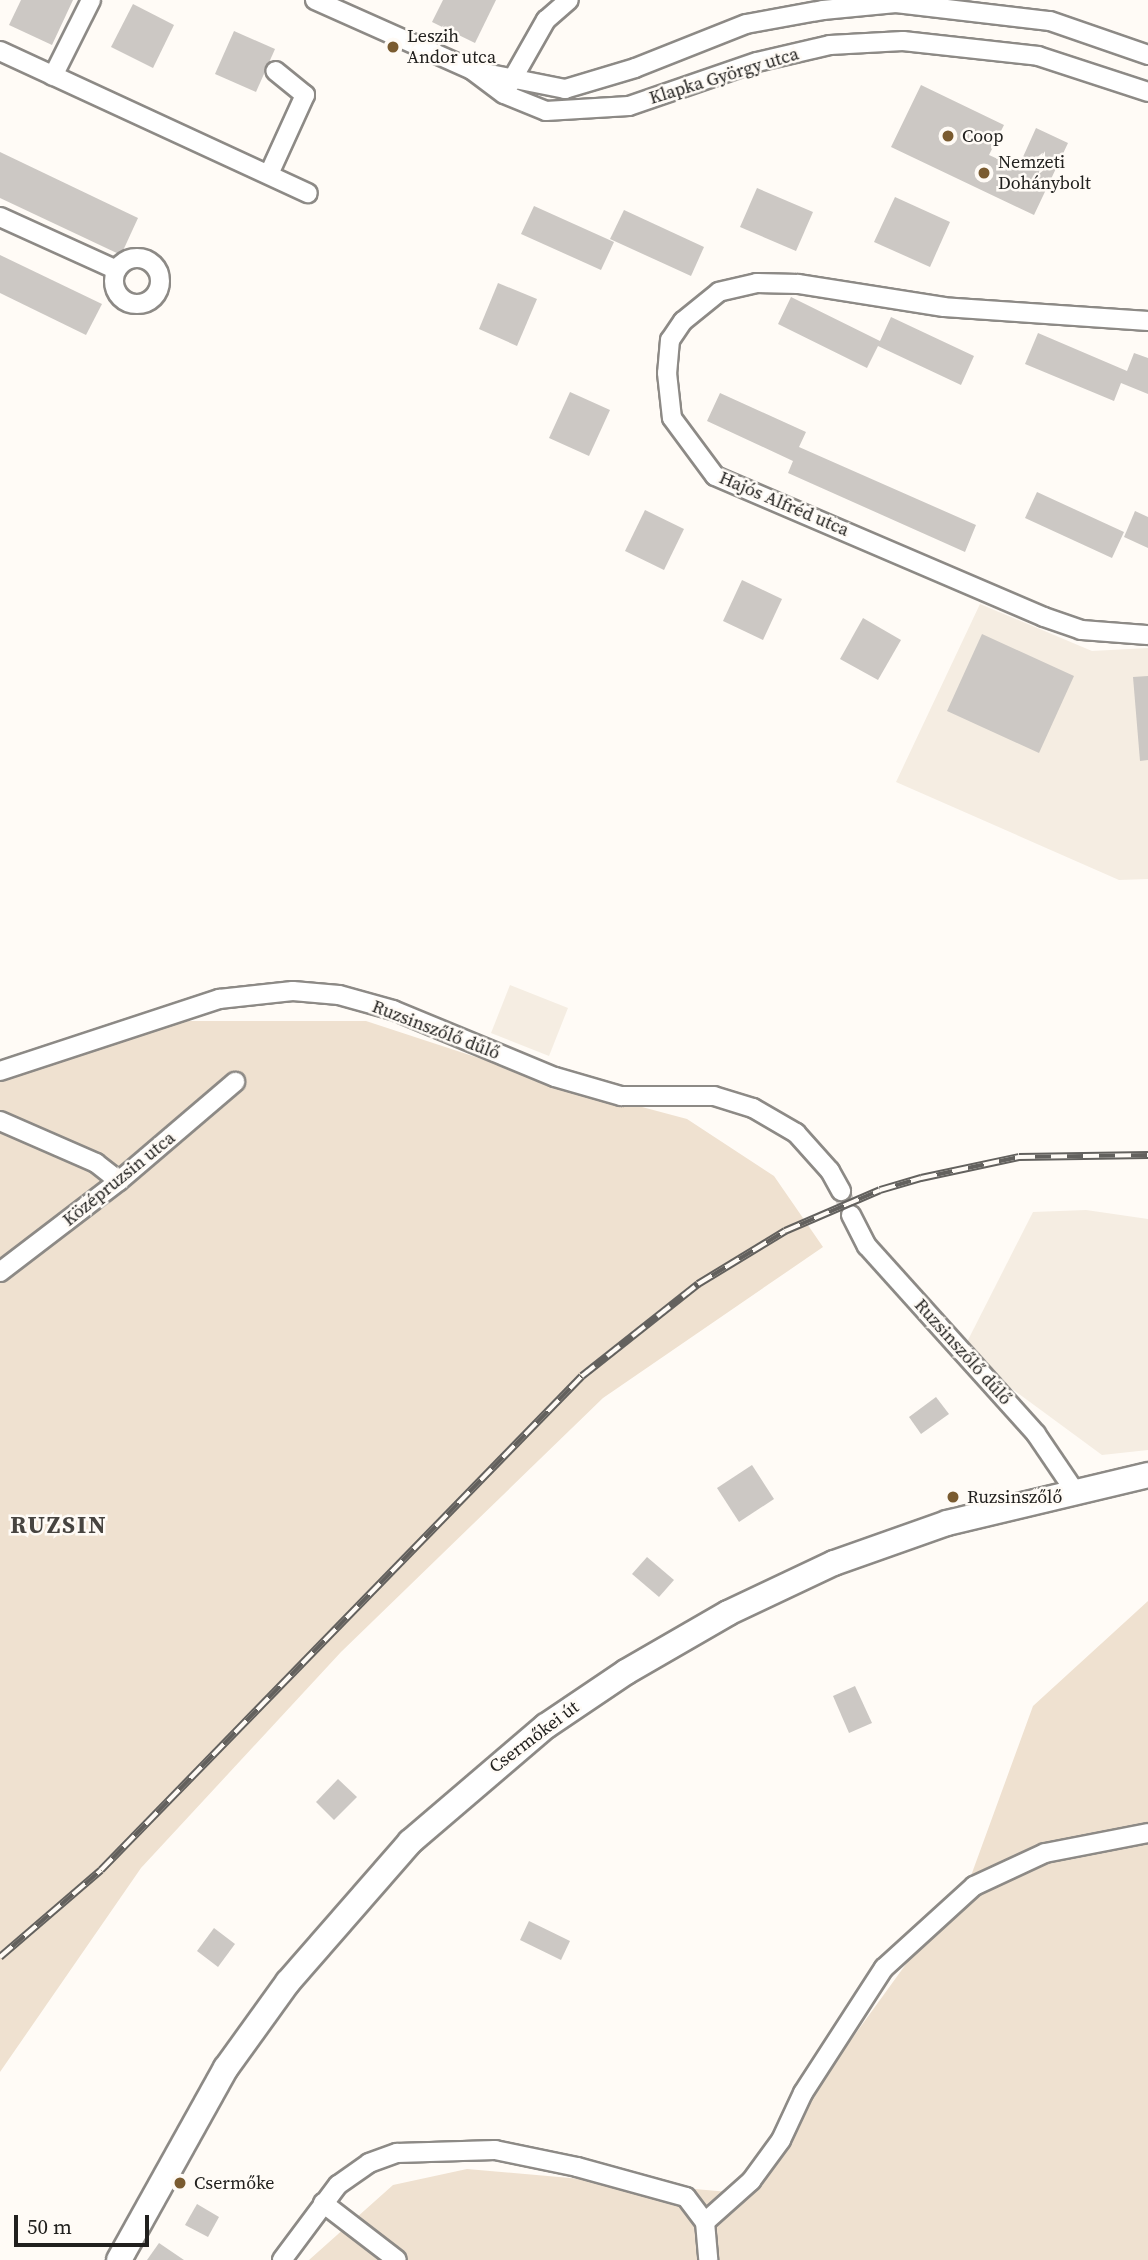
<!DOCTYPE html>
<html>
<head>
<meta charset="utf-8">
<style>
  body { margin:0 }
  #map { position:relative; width:1148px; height:2260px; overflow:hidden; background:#fffbf6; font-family:"Source Serif 4",serif }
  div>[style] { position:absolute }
  .built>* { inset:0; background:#f5ede2 }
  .green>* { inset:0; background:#efe1d0 }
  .building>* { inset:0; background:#ccc8c4 }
  .street-tunnel>* { height:18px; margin-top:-9px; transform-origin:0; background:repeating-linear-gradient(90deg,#d3cfcb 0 18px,transparent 0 27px) }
  .roads { filter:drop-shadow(2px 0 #8d8a86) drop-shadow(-2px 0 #8d8a86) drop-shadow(0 2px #8d8a86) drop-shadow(0 -2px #8d8a86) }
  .street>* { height:18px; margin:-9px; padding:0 9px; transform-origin:9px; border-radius:9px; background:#fff }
  .street>.ring { margin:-9px; padding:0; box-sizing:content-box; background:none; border:18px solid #fff; border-radius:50% }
  .secondary>* { height:24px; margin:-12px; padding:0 12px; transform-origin:12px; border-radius:12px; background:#fff }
  .rail>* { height:8px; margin-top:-4px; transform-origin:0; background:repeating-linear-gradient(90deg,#fffbf6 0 16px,#63615e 0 32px); box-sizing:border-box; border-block:2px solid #63615e }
  .dots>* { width:19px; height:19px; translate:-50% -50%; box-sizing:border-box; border:4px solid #fffbf6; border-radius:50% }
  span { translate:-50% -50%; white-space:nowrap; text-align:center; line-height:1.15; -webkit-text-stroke:5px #fffbf6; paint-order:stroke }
  .poi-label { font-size:18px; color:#21201e }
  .left { translate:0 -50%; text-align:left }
  .street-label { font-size:18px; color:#21201e }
  .district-label { font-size:24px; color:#474440; font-weight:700; letter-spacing:2px }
  .scale { position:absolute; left:14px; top:2215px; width:135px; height:32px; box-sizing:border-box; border:4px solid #21201e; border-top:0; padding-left:9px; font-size:21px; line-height:24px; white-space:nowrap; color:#21201e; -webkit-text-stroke:5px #fffbf6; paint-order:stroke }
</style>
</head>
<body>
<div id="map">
  <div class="built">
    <i style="clip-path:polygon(980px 604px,1092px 651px,1148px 648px,1148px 879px,1119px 880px,896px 782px)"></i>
    <i style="clip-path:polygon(510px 985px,568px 1008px,549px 1056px,491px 1033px)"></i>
    <i style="clip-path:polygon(1086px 1210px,1148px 1219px,1148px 1450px,1102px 1455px,1008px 1386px,967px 1342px,1033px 1212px)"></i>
  </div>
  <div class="green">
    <i style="clip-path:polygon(151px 1021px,366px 1021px,567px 1087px,687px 1119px,774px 1176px,823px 1247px,603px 1398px,341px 1652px,141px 1868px,0 2072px,0 1078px)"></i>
    <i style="clip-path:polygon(1148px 1601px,1148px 2260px,309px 2260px,393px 2185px,467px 2169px,740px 2193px,972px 1873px,1033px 1706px)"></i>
  </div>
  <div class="building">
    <i style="clip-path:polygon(21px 0,73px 0,52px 45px,9px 25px)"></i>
    <i style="clip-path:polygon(443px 0,496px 0,475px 43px,432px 22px)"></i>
    <i style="clip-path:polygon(133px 4px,174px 25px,153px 68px,111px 47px)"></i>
    <i style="clip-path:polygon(234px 31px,275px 49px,256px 92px,215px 74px)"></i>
    <i style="clip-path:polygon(921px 85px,1004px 125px,989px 155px,1018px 168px,1036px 128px,1068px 143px,1034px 215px,891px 147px)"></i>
    <i style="clip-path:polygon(0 152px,138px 218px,121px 255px,0 198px)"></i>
    <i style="clip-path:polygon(757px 188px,813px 212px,796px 251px,740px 227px)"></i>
    <i style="clip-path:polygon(895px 197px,950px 222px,930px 267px,874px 242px)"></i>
    <i style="clip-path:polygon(534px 206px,614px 242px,601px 270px,521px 234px)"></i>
    <i style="clip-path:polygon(624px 210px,704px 247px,691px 276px,610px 239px)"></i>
    <i style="clip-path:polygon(0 255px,102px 304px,86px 335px,0 293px)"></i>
    <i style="clip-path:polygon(498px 283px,537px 299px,517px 346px,479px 329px)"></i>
    <i style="clip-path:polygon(791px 297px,880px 341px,891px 317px,974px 356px,961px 385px,878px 346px,867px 368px,778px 324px)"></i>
    <i style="clip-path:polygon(1038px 333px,1127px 371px,1134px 353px,1148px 358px,1148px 394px,1121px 383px,1114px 401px,1025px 364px)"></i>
    <i style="clip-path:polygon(570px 392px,610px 410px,589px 456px,549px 438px)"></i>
    <i style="clip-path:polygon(720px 393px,806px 432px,799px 447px,976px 525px,965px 552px,788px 473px,793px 461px,707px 421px)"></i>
    <i style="clip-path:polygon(1037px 492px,1124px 532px,1112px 558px,1025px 518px)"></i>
    <i style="clip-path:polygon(645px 510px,684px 529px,664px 570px,625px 551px)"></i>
    <i style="clip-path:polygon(1135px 511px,1148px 517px,1148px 548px,1124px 537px)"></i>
    <i style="clip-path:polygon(742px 580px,782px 599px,763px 640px,723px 621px)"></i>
    <i style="clip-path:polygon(863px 618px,901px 640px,878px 680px,840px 659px)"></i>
    <i style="clip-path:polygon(982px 634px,1074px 676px,1039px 753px,947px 711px)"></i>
    <i style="clip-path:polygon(1148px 676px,1148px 760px,1140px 761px,1133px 677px)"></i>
    <i style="clip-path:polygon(936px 1397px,949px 1414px,921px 1434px,909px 1417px)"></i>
    <i style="clip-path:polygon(752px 1465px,774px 1499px,739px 1522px,717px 1488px)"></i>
    <i style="clip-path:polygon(647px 1557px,674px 1580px,659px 1597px,632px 1574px)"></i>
    <i style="clip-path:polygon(855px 1686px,872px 1723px,849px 1733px,833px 1696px)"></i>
    <i style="clip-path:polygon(338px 1779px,357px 1797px,334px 1820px,316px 1802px)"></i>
    <i style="clip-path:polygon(529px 1921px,570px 1941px,561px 1960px,520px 1940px)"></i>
    <i style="clip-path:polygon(214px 1928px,235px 1944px,218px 1967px,197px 1951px)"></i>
    <i style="clip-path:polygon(197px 2204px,219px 2217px,208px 2237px,185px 2225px)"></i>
    <i style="clip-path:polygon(159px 2243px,184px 2260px,147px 2260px)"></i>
  </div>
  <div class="street-tunnel">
    <i style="left:841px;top:1191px;width:26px;rotate:67deg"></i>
  </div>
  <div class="roads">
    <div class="street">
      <i style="left:315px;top:0;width:172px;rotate:24deg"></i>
      <i style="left:472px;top:70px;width:40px;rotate:37deg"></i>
      <i style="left:504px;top:94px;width:45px;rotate:22deg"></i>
      <i style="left:546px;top:111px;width:83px;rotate:-3.4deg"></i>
      <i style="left:629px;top:106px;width:135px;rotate:-19deg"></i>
      <i style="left:757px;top:62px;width:75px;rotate:-13.1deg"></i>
      <i style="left:830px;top:45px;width:73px;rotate:-3.1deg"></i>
      <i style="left:903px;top:41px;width:136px;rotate:6.3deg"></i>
      <i style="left:1038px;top:56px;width:116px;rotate:18.1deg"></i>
      <i style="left:0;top:51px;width:339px;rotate:24.8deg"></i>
      <i style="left:475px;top:71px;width:92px;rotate:11.3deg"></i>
      <i style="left:565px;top:89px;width:73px;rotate:-16.7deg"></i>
      <i style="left:635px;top:68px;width:119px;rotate:-21.6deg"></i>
      <i style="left:746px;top:24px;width:78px;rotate:-10.3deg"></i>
      <i style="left:823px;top:10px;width:73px;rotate:-5.5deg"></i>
      <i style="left:896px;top:3px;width:155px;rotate:6.7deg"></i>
      <i style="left:1050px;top:21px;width:104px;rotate:19.1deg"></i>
      <i style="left:53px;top:76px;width:85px;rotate:-63.4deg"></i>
      <i style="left:509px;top:85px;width:75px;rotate:-60.4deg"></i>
      <i style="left:546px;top:20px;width:30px;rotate:-41deg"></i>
      <i style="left:269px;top:174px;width:87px;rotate:-65.5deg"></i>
      <i style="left:305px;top:95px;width:38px;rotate:-141deg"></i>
      <i style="left:0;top:217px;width:128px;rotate:24.4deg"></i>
      <i class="ring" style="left:114px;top:258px;width:28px;height:28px"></i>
      <i style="left:1148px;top:321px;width:204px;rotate:-176.1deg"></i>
      <i style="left:944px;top:307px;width:148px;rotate:-171deg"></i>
      <i style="left:798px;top:284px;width:41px;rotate:-178.6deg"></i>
      <i style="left:757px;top:283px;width:39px;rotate:167deg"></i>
      <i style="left:719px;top:292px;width:46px;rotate:141.1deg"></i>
      <i style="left:683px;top:321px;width:23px;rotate:124deg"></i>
      <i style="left:670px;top:340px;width:33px;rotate:95deg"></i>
      <i style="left:667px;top:373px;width:45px;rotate:83.7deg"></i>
      <i style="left:672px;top:418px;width:72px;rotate:53.4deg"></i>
      <i style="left:715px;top:476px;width:358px;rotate:23.2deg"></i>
      <i style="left:1044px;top:617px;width:39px;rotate:19deg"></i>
      <i style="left:1081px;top:630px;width:67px;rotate:4.3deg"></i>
      <i style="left:0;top:1071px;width:231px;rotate:-18.2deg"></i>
      <i style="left:219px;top:999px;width:74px;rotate:-6.2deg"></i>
      <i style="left:293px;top:991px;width:46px;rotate:5deg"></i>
      <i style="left:339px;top:995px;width:56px;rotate:15.5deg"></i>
      <i style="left:393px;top:1010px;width:175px;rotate:22.5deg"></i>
      <i style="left:555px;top:1077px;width:69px;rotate:16.1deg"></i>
      <i style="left:621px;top:1096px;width:93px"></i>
      <i style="left:714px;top:1096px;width:41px;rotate:17.1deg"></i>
      <i style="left:753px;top:1108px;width:50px;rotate:30.2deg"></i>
      <i style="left:796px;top:1133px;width:51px;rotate:48.2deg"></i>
      <i style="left:830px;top:1171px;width:23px;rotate:61deg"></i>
      <i style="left:0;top:1121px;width:105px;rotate:23.6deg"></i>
      <i style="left:96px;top:1163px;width:29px;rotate:38deg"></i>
      <i style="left:851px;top:1215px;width:35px;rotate:63deg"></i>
      <i style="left:867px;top:1246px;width:253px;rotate:48deg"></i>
      <i style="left:1036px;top:1434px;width:68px;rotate:55.8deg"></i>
      <i style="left:0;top:1272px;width:150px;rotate:-37.4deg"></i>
      <i style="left:119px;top:1181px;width:153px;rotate:-40.5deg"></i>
      <i style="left:323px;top:2203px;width:93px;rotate:37.6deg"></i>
      <i style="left:705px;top:2222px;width:38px;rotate:85deg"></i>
      <i style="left:282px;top:2260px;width:94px;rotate:-53.3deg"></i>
      <i style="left:338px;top:2185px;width:38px;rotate:-35deg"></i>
      <i style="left:369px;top:2163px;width:30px;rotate:-20deg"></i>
      <i style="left:397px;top:2153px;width:98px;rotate:-1.8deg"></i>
      <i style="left:495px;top:2150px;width:84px;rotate:11.7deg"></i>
      <i style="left:577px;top:2167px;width:113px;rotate:15.4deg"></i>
      <i style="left:686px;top:2197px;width:31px;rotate:53deg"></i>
      <i style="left:705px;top:2222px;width:62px;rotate:-41.7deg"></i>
      <i style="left:751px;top:2181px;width:51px;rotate:-53.8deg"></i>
      <i style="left:781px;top:2140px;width:52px;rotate:-64.9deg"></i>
      <i style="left:803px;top:2093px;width:149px;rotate:-57.1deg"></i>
      <i style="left:884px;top:1968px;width:122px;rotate:-42.3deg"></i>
      <i style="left:974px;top:1886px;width:78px;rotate:-24.9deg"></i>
      <i style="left:1045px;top:1853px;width:105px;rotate:-11deg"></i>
    </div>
    <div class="secondary">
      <i style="left:119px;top:2260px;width:220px;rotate:-60.9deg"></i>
      <i style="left:226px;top:2068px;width:106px;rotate:-54.2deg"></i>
      <i style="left:288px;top:1982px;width:186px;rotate:-48.9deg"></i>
      <i style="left:410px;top:1842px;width:179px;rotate:-40.5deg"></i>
      <i style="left:546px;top:1726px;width:97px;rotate:-34deg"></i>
      <i style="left:626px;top:1672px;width:118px;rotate:-30deg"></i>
      <i style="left:728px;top:1613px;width:117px;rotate:-25.3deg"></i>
      <i style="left:834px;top:1563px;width:120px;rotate:-19.5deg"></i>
      <i style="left:947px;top:1523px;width:207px;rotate:-13.4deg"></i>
    </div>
  </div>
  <div class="rail">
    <i style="left:0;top:1957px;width:133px;rotate:-40.7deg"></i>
    <i style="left:101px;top:1870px;width:689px;rotate:-45.76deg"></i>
    <i style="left:582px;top:1376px;width:148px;rotate:-38.4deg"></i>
    <i style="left:698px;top:1284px;width:102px;rotate:-31.3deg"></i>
    <i style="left:785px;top:1231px;width:103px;rotate:-23.3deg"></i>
    <i style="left:880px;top:1190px;width:43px;rotate:-16.3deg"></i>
    <i style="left:921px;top:1178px;width:100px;rotate:-12.1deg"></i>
    <i style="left:1019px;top:1157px;width:129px;rotate:-0.9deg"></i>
  </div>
  <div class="dots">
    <i style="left:393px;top:47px;background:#7a5b30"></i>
    <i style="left:948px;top:136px;background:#7a5b30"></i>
    <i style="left:984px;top:173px;background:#7a5b30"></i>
    <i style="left:953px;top:1497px;background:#7a5b30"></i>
    <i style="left:180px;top:2183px;background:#7a5b30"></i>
  </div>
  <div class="poi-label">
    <span class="left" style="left:407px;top:47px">Leszih<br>Andor utca</span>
    <span class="left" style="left:962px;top:136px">Coop</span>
    <span class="left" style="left:998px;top:173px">Nemzeti<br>Dohánybolt</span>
    <span class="left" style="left:967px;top:1497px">Ruzsinszőlő</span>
    <span class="left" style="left:194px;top:2183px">Csermőke</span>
  </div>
  <div class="street-label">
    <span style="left:724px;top:76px;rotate:-17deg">Klapka György utca</span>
    <span style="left:784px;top:504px;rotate:23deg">Hajós Alfréd utca</span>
    <span style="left:436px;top:1030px;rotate:21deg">Ruzsinszőlő dűlő</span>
    <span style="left:119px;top:1179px;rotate:-39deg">Középruzsin utca</span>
    <span style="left:963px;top:1352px;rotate:48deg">Ruzsinszőlő dűlő</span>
    <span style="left:534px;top:1737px;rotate:-37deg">Csermőkei út</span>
  </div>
  <div class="district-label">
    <span style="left:59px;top:1525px">RUZSIN</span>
  </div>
  <div class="scale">50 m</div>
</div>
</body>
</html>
